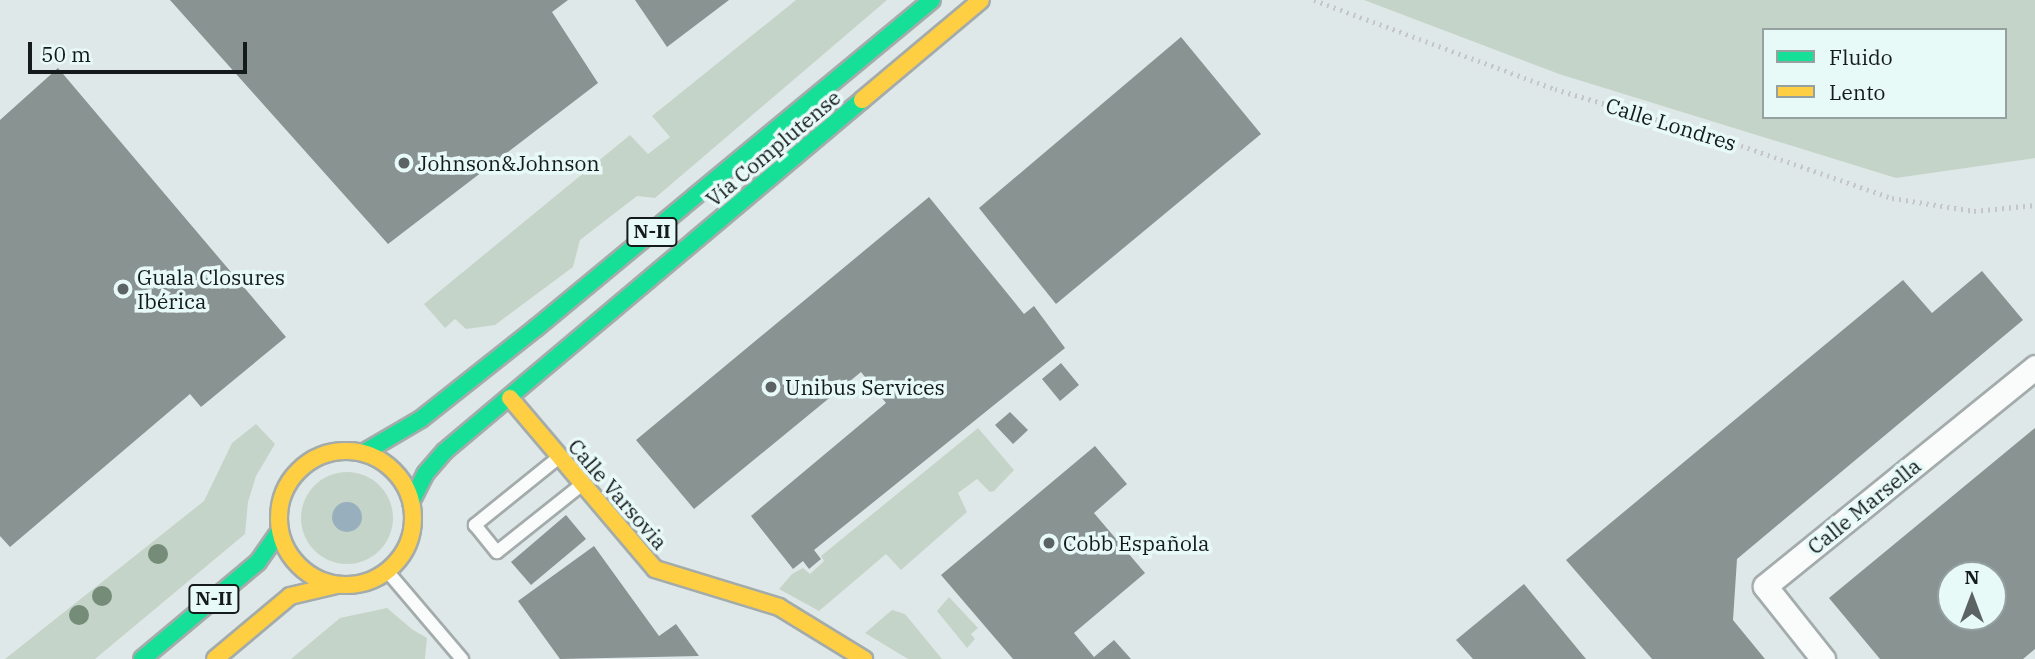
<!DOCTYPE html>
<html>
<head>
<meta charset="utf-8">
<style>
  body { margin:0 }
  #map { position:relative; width:2035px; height:659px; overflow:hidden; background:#dfe8e8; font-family:"IBM Plex Serif",serif }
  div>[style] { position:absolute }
  .green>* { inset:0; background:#c5d4c8 }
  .round { border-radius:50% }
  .water>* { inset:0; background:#98afbd }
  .building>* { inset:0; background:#899391 }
  .path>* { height:4.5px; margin-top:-2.25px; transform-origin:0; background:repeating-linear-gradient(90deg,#c5c7c7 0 2px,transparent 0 7px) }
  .roads { filter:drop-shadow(2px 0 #a4abab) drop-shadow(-2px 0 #a4abab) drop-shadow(0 2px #a4abab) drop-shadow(0 -2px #a4abab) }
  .lane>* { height:12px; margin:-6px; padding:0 6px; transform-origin:6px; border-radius:6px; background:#fafcfc }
  .street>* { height:23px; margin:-11.5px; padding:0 11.5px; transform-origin:11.5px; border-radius:11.5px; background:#fafcfc }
  .fast>* { height:16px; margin:-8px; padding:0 8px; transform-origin:8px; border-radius:8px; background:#16e098 }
  .slow>* { height:16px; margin:-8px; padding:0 8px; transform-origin:8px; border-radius:8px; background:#ffcf43 }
  .slow>.ring { margin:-8px; padding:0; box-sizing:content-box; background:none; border:16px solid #ffcf43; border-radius:50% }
  .trees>* { width:20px; height:20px; margin:-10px; border-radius:50%; background:#748c78 }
  .dots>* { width:19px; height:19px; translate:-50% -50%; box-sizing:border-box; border:4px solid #e8faf8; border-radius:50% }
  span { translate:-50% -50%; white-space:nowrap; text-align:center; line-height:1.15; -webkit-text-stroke:7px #e8faf8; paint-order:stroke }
  .shield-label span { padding:2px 5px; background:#e8faf8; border:2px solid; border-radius:5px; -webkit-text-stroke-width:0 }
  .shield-label { font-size:19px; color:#151b1b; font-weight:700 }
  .street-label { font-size:21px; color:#151b1b }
  .poi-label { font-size:21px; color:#151b1b }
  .left { translate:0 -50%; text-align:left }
  .legend { position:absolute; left:1762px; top:28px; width:245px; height:91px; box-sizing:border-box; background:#e8faf8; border:2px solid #94a1a0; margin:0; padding:9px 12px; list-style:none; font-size:21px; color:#151b1b }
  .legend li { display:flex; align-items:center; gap:14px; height:35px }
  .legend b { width:35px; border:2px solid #94a1a0 }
  .north { position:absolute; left:1937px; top:561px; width:70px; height:70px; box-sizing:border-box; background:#e8faf8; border:2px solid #94a1a0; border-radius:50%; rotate:0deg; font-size:19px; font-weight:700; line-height:28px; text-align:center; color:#151b1b }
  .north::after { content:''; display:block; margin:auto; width:24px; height:32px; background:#5c6363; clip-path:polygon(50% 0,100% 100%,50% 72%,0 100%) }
  .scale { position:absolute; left:28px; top:42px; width:219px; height:32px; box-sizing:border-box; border:4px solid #151b1b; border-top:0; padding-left:9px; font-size:21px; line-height:24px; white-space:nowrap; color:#151b1b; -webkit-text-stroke:5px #e8faf8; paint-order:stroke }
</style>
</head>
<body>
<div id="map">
  <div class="green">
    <i style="clip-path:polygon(796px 0,887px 0,655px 198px,637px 196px,580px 240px,573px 267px,495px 325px,466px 329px,455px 319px,445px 328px,424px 304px,630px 135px,648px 154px,670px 137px,652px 116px)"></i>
    <i style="clip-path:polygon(evenodd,1364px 0,2035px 0,2035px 158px,1896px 178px,1559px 74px,1364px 0,1764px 30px,2005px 30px,2005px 117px,1764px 117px,1764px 30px)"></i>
    <i style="clip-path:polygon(256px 424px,275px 444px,256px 476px,248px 502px,245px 534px,95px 659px,5px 659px,204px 501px,232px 443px)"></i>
    <i style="clip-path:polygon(978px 428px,1014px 470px,994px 491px,990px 492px,977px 479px,958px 493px,967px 512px,901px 570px,886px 554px,819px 611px,779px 589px,792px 574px,803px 568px,810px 574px,824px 561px,821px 556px)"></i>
    <i class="round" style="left:301px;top:472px;width:92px;height:92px"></i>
    <i style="clip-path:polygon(949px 597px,978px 628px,971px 634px,975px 639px,967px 648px,937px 611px)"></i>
    <i style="clip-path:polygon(387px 608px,413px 630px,427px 638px,425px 659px,291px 659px,340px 618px)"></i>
    <i style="clip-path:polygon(892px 610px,905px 614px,942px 659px,908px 659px,865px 633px)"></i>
  </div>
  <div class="water">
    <i class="round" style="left:332px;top:502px;width:30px;height:30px"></i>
  </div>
  <div class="building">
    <i style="clip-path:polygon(170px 0,568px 0,552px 12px,598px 83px,388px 244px)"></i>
    <i style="clip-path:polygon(635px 0,729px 0,667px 47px)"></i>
    <i style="clip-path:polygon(1181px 37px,1261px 134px,1056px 304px,979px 208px)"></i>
    <i style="clip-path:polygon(58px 68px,286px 337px,201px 407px,190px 394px,10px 547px,0 536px,0 120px)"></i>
    <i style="clip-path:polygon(929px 197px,1024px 314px,1034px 306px,1065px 348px,814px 550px,821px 559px,809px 569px,803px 561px,793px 569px,751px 516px,886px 403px,861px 372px,694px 509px,636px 440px)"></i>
    <i style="clip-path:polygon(1982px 271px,2023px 320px,1737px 559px,1733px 620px,1765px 659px,1652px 659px,1566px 560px,1903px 280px,1932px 313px)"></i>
    <i style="clip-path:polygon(1061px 363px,1079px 385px,1060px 401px,1042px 379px)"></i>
    <i style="clip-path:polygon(1010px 412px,1028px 430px,1013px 444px,995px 425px)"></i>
    <i style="clip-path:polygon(evenodd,2035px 428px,2035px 649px,2023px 659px,1880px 659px,1829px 598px,2035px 428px,1951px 575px,1993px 575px,1993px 617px,1951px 617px,1951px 575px)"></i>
    <i style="clip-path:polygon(1095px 446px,1127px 484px,1094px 513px,1145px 573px,1074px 633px,1094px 657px,1114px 640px,1131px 659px,1013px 659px,941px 575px)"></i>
    <i style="clip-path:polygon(566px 515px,586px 539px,531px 585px,511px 562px)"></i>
    <i style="clip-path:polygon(594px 546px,659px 636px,676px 624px,699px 656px,560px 659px,518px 601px)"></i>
    <i style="clip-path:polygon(1524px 584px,1586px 659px,1473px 659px,1456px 640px)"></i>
  </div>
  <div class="path">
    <i style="left:1314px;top:0;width:257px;rotate:20.3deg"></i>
    <i style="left:1555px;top:89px;width:181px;rotate:16.7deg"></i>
    <i style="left:1728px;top:141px;width:174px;rotate:19.2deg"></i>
    <i style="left:1892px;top:198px;width:83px;rotate:9deg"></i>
    <i style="left:1974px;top:211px;width:61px;rotate:-5.6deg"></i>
  </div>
  <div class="roads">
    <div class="lane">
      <i style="left:558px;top:458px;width:107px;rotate:141.1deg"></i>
      <i style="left:475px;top:525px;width:35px;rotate:51deg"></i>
      <i style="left:497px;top:552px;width:106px;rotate:-38.5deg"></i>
      <i style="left:387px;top:571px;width:116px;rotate:49.6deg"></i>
    </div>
    <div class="street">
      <i style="left:1823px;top:659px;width:93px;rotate:-128.5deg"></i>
      <i style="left:1765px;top:586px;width:348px;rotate:-39deg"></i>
    </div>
    <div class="fast">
      <i style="left:363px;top:453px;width:67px;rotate:-30.4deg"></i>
      <i style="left:421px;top:419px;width:147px;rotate:-38.4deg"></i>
      <i style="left:536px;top:328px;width:514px;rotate:-39.63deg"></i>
      <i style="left:411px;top:502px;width:31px;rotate:-63deg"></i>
      <i style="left:425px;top:474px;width:30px;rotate:-49deg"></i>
      <i style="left:445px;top:451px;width:545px;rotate:-40.09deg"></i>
      <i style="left:142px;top:659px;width:151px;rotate:-39.9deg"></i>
      <i style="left:258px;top:562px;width:37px;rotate:-55deg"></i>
    </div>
    <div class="slow">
      <i style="left:862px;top:100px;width:155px;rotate:-40deg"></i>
      <i style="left:510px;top:398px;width:224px;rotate:49.7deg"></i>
      <i style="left:655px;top:569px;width:130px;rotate:17deg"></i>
      <i style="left:779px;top:607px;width:100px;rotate:31.5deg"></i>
      <i class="ring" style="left:279px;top:451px;width:118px;height:118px"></i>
      <i style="left:215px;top:659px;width:98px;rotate:-40deg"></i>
      <i style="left:290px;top:596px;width:48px;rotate:-13.2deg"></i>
    </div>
  </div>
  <div class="trees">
    <i style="left:158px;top:554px"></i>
    <i style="left:102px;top:596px"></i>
    <i style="left:79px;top:615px"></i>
  </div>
  <div class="dots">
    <i style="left:404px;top:163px;background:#5c6363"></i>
    <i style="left:123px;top:289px;background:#5c6363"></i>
    <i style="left:771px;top:387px;background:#5c6363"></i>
    <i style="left:1049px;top:543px;background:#5c6363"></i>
  </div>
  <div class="shield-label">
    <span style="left:652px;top:232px">N-II</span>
    <span style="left:214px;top:599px">N-II</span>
  </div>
  <div class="street-label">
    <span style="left:1671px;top:124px;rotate:17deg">Calle Londres</span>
    <span style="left:773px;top:148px;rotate:-40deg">Vía Complutense</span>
    <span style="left:618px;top:494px;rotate:49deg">Calle Varsovia</span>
    <span style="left:1864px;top:506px;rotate:-39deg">Calle Marsella</span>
  </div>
  <div class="poi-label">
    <span class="left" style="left:418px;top:163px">Johnson&amp;Johnson</span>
    <span class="left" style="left:137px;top:289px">Guala Closures<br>Ibérica</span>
    <span class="left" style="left:785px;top:387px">Unibus Services</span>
    <span class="left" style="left:1063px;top:543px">Cobb Española</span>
  </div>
  <ul class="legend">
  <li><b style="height:9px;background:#16e098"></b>Fluido</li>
  <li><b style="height:9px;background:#ffcf43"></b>Lento</li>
  </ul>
  <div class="north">N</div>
  <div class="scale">50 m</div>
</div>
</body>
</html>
